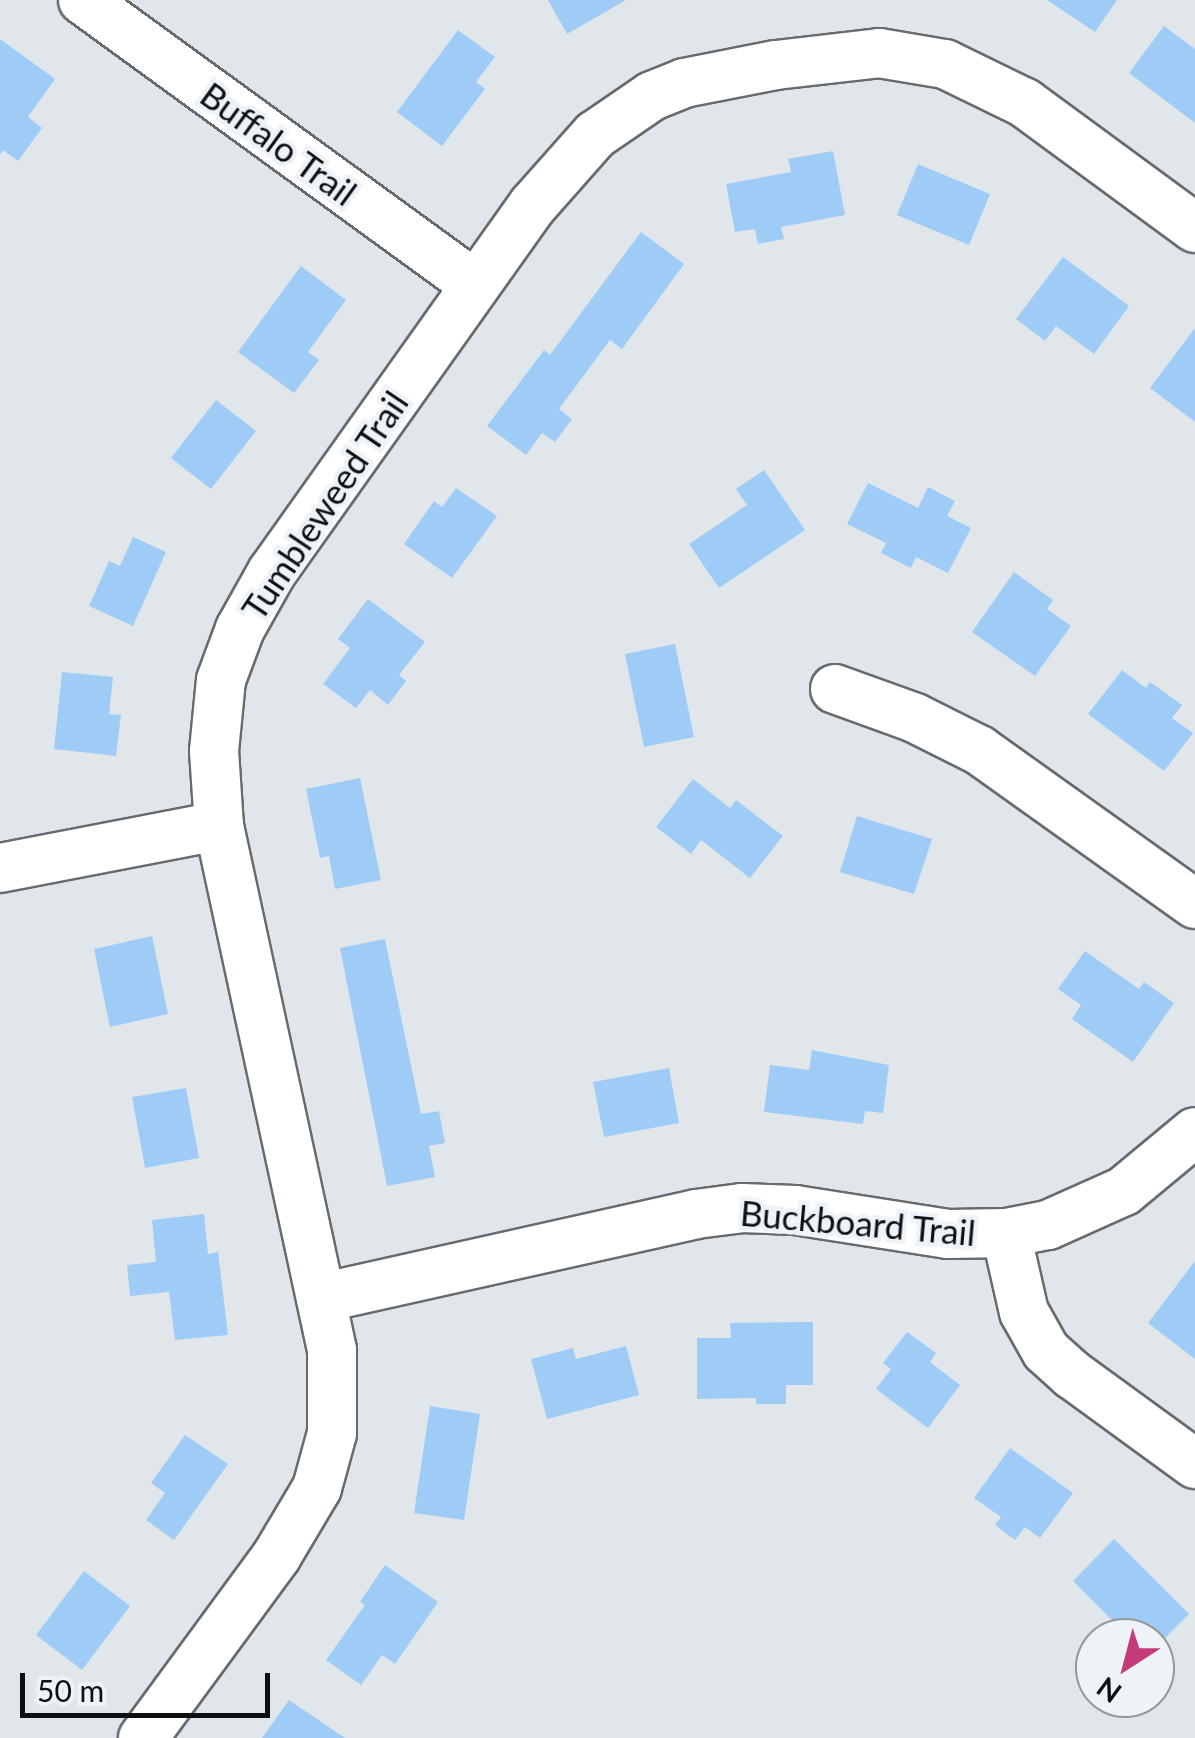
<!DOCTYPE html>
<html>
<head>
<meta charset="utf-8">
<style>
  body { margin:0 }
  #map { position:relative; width:1195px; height:1738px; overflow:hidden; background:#e1e6eb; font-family:Lato,sans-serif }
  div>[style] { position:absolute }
  .building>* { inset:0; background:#9fccf7 }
  .roads { filter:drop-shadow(2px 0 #666b6f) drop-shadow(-2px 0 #666b6f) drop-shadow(0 2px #666b6f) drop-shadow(0 -2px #666b6f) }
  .minor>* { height:48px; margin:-24px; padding:0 24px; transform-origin:24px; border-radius:24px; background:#fff }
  span { translate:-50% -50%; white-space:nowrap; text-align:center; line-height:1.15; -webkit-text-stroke:9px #eef3f8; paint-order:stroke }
  .street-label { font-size:35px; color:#0e0f11 }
  .north { position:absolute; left:1075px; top:1618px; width:100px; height:100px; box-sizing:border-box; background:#eef3f8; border:2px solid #94989c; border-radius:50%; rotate:216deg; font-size:28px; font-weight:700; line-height:40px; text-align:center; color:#0e0f11 }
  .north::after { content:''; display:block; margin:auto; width:35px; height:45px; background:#c33b78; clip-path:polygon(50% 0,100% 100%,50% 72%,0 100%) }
  .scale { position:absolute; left:20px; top:1673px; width:250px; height:45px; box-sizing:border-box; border:5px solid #0e0f11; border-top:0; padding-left:12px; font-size:30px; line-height:35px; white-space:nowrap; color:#0e0f11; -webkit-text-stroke:8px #eef3f8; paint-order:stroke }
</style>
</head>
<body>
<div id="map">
  <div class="building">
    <i style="clip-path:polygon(548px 0,626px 0,567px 34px)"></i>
    <i style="clip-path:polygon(1047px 0,1117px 0,1095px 32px)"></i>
    <i style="clip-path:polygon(1164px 26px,1195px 49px,1195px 123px,1129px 73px)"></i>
    <i style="clip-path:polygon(458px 30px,495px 57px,476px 82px,485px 89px,442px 146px,397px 112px)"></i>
    <i style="clip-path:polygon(0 39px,55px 79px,28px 117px,42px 128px,18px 161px,3px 150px,0 155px)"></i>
    <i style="clip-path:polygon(833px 151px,845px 215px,781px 227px,784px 239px,758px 244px,755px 229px,735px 232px,726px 184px,791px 172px,788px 159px)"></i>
    <i style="clip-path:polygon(918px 164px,990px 194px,969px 245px,897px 215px)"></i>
    <i style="clip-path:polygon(641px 232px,684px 264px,622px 349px,610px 340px,559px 409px,572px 419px,555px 442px,542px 433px,526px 455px,487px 426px,544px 350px,550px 355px)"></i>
    <i style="clip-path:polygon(1063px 257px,1129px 306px,1094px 354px,1056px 326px,1045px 341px,1016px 319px)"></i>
    <i style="clip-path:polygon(301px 266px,346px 300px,308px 352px,319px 360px,294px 393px,238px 352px)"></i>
    <i style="clip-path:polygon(1195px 328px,1195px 422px,1150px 388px)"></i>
    <i style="clip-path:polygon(216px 400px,256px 431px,211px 489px,171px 458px)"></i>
    <i style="clip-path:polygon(764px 470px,805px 530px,719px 588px,689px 544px,747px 505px,736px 489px)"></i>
    <i style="clip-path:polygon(868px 483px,918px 508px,928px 487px,955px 501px,947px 516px,971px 528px,948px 573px,916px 557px,911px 568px,881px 553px,886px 543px,847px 524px)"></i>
    <i style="clip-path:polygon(456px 488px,497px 516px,452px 578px,404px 544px,434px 501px,442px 507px)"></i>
    <i style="clip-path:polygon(133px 537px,166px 552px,133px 626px,89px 606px,109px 561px,120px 566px)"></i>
    <i style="clip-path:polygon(1014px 572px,1053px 600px,1047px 609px,1071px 626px,1035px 676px,972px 632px)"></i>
    <i style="clip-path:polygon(368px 599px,425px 642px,399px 675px,406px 681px,388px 705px,370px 690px,356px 708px,323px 684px,350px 648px,338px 639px)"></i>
    <i style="clip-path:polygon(675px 644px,694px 737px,644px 747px,625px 654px)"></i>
    <i style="clip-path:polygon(1122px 670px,1146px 688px,1150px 682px,1182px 705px,1172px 718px,1193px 733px,1164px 771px,1088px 714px)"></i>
    <i style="clip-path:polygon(62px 672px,113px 677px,109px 714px,121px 715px,116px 756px,54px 749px)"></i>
    <i style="clip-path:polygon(360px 778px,381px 880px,335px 889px,329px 856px,320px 858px,306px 789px)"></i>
    <i style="clip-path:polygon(693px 779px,730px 808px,736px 800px,783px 836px,750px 878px,701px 840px,691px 854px,656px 827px)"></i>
    <i style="clip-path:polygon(857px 816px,932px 839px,914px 894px,840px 872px)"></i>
    <i style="clip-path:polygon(152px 936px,168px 1014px,110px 1027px,94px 949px)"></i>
    <i style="clip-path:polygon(385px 939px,421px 1114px,439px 1111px,445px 1143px,429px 1146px,435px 1177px,387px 1186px,340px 948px)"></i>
    <i style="clip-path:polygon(1085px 951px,1139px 989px,1144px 982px,1174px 1003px,1133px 1062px,1072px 1019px,1081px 1005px,1058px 989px)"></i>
    <i style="clip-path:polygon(812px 1050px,889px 1065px,883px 1113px,865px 1111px,863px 1124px,764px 1112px,770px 1065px,809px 1070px)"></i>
    <i style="clip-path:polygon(669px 1068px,679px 1123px,604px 1137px,593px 1082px)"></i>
    <i style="clip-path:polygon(186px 1088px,199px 1158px,145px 1168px,132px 1097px)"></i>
    <i style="clip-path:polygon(204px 1214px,208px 1254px,218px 1252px,228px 1335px,175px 1340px,169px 1292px,130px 1296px,127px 1265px,156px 1262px,152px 1220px)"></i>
    <i style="clip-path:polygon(1195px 1261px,1195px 1359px,1148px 1323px)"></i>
    <i style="clip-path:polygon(813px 1322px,813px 1385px,786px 1385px,786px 1404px,756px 1404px,756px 1398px,697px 1399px,697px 1338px,731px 1338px,730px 1323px)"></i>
    <i style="clip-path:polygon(907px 1332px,936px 1353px,930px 1362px,960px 1385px,928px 1428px,876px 1389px,891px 1369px,883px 1363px)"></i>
    <i style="clip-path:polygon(626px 1346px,639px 1395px,547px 1419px,531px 1359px,573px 1348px,576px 1359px)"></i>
    <i style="clip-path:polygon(430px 1406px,480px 1414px,464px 1520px,414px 1513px)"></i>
    <i style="clip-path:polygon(185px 1435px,228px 1464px,174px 1540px,146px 1520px,165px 1493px,151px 1483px)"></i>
    <i style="clip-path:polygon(1010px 1448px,1073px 1493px,1040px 1538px,1025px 1527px,1015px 1540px,995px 1525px,1001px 1517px,974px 1498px)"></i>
    <i style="clip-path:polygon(1114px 1539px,1189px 1614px,1157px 1646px,1155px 1638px,1149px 1638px,1131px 1619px,1121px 1629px,1073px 1581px)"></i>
    <i style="clip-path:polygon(385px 1565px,438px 1602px,395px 1664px,382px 1655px,361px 1685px,326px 1660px,365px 1605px,360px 1602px)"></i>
    <i style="clip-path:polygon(84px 1571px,130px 1606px,82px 1670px,36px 1635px)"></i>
    <i style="clip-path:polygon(289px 1700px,345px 1738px,262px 1738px)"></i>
  </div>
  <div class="roads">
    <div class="minor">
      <i style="left:83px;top:0;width:485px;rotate:36deg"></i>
      <i style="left:835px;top:689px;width:85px;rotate:19.9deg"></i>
      <i style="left:915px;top:718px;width:72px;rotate:26.6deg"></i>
      <i style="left:979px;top:750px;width:265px;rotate:35.5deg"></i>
      <i style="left:0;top:868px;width:223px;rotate:-10.9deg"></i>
      <i style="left:1006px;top:1233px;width:81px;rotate:77.2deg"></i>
      <i style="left:1024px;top:1312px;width:45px;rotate:60.6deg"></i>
      <i style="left:1046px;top:1351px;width:36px;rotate:42deg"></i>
      <i style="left:1073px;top:1375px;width:151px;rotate:36.1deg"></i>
      <i style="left:321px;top:1298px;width:384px;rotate:-12.6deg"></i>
      <i style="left:696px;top:1214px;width:46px;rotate:-7.4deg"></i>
      <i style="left:742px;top:1208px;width:53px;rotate:2.2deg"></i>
      <i style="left:795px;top:1210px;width:155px;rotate:8.9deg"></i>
      <i style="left:948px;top:1234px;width:58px;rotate:-1deg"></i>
      <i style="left:1006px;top:1233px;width:43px;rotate:-10.8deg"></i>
      <i style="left:1048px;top:1225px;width:83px;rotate:-24.1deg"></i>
      <i style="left:1124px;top:1191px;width:92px;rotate:-39.7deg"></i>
      <i style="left:143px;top:1738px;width:225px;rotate:-53.7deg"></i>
      <i style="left:276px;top:1557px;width:80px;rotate:-59.3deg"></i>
      <i style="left:317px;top:1488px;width:57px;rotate:-74.7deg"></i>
      <i style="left:332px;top:1433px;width:83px;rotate:-90deg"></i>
      <i style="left:332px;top:1350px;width:536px;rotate:-102.17deg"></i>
      <i style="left:219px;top:826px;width:75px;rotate:-93.8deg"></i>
      <i style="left:214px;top:751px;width:71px;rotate:-84.4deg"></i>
      <i style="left:221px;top:680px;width:54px;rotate:-69.6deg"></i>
      <i style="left:240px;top:629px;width:65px;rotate:-60.7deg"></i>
      <i style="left:272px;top:572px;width:450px;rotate:-54.6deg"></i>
      <i style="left:533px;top:205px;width:94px;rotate:-48.5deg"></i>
      <i style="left:595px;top:135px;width:69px;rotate:-34.4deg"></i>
      <i style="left:652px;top:96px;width:35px;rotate:-22deg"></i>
      <i style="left:684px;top:83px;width:94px;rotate:-11.1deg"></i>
      <i style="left:776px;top:65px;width:104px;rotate:-6.6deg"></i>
      <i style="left:879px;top:53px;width:67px;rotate:9.5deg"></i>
      <i style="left:945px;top:64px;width:89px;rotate:26deg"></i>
      <i style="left:1025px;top:103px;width:211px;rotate:36.3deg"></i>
    </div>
  </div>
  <div class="street-label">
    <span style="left:279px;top:143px;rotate:36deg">Buffalo Trail</span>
    <span style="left:324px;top:505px;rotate:-56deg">Tumbleweed Trail</span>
    <span style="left:858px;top:1222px;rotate:5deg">Buckboard Trail</span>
  </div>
  <div class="north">N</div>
  <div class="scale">50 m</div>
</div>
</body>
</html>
